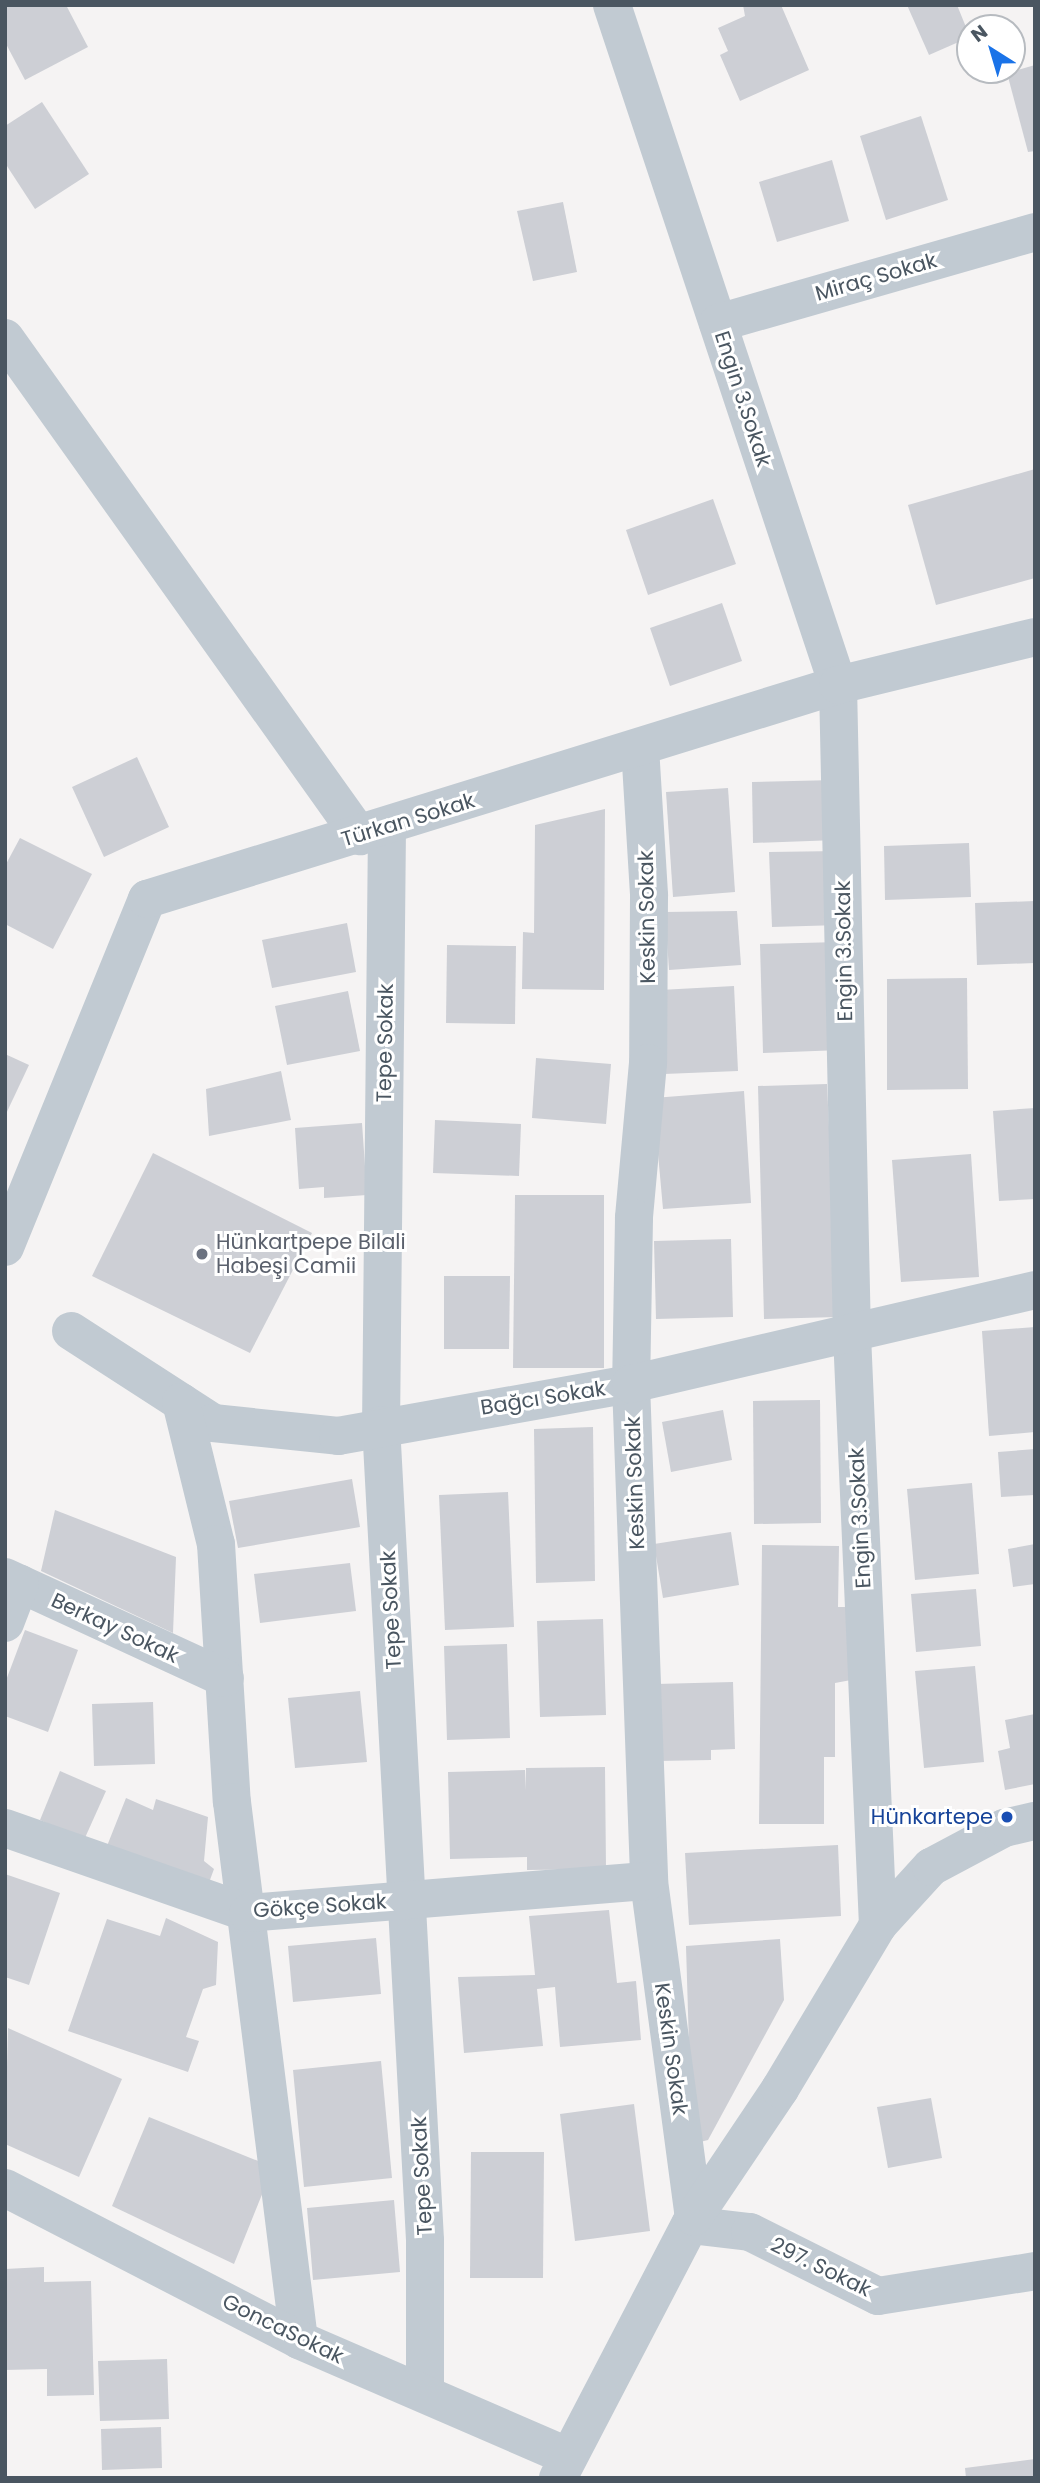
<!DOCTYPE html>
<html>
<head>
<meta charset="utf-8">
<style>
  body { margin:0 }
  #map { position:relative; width:1040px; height:2483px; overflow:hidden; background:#f5f3f3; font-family:Poppins,sans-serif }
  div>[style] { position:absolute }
  .building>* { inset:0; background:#cdcfd5 }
  .minor>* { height:38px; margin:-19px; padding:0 19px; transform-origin:19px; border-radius:19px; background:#c1cad2 }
  .dots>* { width:19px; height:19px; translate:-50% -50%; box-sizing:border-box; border:4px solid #fff; border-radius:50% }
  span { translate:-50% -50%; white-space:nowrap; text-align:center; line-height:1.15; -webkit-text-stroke:6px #fff; paint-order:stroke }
  .street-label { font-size:21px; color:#4a5661 }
  .worship-label { font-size:21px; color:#5b616d }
  .left { translate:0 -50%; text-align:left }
  .transit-label { font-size:21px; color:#164399 }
  .right { translate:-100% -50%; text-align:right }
  .frame { position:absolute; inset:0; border:7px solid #4a5661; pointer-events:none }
  .north { position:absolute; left:956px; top:14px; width:70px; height:70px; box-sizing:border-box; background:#fff; border:2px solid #b7bbc0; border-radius:50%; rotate:323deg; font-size:19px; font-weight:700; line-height:28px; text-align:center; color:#4a5661 }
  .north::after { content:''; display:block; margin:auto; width:24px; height:32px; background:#1a73e8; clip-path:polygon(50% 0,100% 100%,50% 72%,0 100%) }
</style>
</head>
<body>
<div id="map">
  <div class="building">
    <i style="clip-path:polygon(5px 5px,66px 5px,88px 47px,25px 80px,5px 42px)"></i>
    <i style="clip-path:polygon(743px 5px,781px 5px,809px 70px,740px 101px,720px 55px,728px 51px,718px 28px,745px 16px)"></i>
    <i style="clip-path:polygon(907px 5px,957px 5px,970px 37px,929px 55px)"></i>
    <i style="clip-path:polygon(1035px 65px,1035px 151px,1028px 152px,1007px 73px)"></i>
    <i style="clip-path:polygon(42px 102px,89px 174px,35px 209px,5px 163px,5px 126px)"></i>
    <i style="clip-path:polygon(921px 116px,948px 200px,886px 220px,860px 136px)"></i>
    <i style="clip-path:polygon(832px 160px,849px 221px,777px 242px,759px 182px)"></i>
    <i style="clip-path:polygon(563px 202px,577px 272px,533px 281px,517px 211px)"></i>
    <i style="clip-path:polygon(1035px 469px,1035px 578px,936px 605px,908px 505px)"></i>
    <i style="clip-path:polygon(713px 499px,736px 564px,648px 595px,626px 530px)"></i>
    <i style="clip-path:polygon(722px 603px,742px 661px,670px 686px,650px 628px)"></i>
    <i style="clip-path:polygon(137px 757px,169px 827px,104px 857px,72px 787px)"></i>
    <i style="clip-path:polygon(836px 780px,837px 840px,753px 843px,752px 782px)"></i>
    <i style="clip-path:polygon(728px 788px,735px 892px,673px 897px,666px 792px)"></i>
    <i style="clip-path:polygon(605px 809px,604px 990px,522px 989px,523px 932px,534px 933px,535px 825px)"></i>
    <i style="clip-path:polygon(20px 838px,92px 874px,53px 949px,5px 924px,5px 866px)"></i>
    <i style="clip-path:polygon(969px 843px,971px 897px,885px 900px,884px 846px)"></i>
    <i style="clip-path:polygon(839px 851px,840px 925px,772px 927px,769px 852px)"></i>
    <i style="clip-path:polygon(1035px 901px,1035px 963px,977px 965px,975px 903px)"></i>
    <i style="clip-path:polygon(737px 911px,741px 965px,669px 970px,665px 912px)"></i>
    <i style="clip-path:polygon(347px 923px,356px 972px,272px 988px,262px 940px)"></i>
    <i style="clip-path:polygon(839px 942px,841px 1050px,763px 1053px,760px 944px)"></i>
    <i style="clip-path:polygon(447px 945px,516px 946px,515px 1024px,446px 1023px)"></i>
    <i style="clip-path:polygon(967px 978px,968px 1089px,887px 1090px,887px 979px)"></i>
    <i style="clip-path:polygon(734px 986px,738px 1071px,664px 1074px,660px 990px)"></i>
    <i style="clip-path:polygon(348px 991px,360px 1051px,287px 1065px,275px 1006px)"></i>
    <i style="clip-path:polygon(5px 1054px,29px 1065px,5px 1116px)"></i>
    <i style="clip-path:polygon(536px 1058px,611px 1064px,606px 1124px,532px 1118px)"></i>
    <i style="clip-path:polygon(281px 1071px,291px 1120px,209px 1136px,206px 1089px)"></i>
    <i style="clip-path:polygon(827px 1084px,838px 1317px,764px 1319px,758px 1086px)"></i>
    <i style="clip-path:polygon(744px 1091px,751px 1203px,663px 1209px,653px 1098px)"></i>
    <i style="clip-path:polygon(1035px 1108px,1035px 1199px,999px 1201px,993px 1111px)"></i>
    <i style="clip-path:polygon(435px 1120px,521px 1124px,519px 1176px,433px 1173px)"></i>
    <i style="clip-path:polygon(362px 1123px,367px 1195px,324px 1198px,324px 1187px,299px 1189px,295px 1128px)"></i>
    <i style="clip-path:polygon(153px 1153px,312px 1233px,250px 1353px,92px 1276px)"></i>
    <i style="clip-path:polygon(971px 1154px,979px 1277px,901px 1282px,892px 1160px)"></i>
    <i style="clip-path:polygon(515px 1195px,604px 1195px,604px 1368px,513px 1368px)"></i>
    <i style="clip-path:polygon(731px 1239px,733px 1317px,656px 1319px,654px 1241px)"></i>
    <i style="clip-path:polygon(444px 1276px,510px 1276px,509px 1349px,444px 1349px)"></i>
    <i style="clip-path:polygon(1035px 1327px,1035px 1432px,989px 1436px,982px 1331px)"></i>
    <i style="clip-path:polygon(820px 1400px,821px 1523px,754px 1524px,753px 1401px)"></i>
    <i style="clip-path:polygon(723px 1410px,732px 1460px,671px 1472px,662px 1422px)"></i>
    <i style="clip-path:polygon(593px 1427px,595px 1581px,536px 1583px,534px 1429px)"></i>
    <i style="clip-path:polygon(1035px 1449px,1035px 1495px,1001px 1497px,998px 1452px)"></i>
    <i style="clip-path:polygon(352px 1479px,360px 1527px,238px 1548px,229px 1501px)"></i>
    <i style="clip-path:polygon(972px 1483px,979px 1574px,915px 1580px,907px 1489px)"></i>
    <i style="clip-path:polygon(508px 1492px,514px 1627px,445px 1630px,439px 1495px)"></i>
    <i style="clip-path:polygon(55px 1510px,176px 1557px,173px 1633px,41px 1571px)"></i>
    <i style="clip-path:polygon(731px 1532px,739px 1585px,663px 1598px,654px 1544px)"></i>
    <i style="clip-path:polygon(1035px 1544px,1035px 1584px,1013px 1587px,1008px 1549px)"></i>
    <i style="clip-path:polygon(762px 1545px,839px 1546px,838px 1607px,849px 1607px,851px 1680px,835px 1683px,835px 1757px,824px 1757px,824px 1824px,759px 1824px)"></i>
    <i style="clip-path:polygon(350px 1563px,356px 1611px,260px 1623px,254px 1574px)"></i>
    <i style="clip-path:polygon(976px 1589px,981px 1646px,916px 1652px,911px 1594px)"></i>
    <i style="clip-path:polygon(603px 1619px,606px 1715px,540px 1717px,537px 1621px)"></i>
    <i style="clip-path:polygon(25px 1630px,78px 1650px,48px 1732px,5px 1716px,5px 1683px)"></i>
    <i style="clip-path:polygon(507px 1644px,510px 1738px,447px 1740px,444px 1646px)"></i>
    <i style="clip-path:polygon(975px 1666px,984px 1762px,924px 1768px,915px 1671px)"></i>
    <i style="clip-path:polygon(733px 1682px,735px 1749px,711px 1750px,711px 1760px,658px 1761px,656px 1684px)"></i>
    <i style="clip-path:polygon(360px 1691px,367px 1762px,295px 1768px,288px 1698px)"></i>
    <i style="clip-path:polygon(153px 1702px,155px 1764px,94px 1766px,92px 1704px)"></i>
    <i style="clip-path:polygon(1035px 1714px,1035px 1784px,1005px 1790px,998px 1751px,1010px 1748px,1005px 1720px)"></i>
    <i style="clip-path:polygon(605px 1767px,606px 1869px,527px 1870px,527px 1857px,450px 1859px,448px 1772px,525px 1770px,526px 1790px,526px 1768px)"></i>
    <i style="clip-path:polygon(60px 1771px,106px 1791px,84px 1840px,40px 1820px)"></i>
    <i style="clip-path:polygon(126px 1798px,153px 1810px,156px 1799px,208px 1817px,204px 1861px,214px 1869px,207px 1888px,107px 1846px)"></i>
    <i style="clip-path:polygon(838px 1845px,841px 1916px,689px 1925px,685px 1853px)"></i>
    <i style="clip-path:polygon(5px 1874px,60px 1893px,29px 1985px,5px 1977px)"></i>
    <i style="clip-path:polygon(609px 1910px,617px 1983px,636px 1981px,641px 2040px,560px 2047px,555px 1987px,537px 1989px,543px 2046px,464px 2053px,458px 1977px,535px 1975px,529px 1916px)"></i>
    <i style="clip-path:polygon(166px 1918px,218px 1942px,216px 1985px,203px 1989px,186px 2037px,199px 2041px,188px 2072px,68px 2031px,107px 1919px,160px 1936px)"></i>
    <i style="clip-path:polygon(376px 1938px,381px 1994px,293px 2002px,288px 1946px)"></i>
    <i style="clip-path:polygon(780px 1939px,784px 2000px,708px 2140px,692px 2144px,686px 1946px)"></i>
    <i style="clip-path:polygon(8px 2028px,122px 2079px,79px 2177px,5px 2144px)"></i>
    <i style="clip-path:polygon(381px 2061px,392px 2178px,304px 2187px,293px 2070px)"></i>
    <i style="clip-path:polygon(931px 2098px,942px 2158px,888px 2168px,877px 2107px)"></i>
    <i style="clip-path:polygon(634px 2104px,650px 2231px,575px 2241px,560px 2114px)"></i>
    <i style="clip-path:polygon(149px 2117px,273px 2167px,234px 2264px,112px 2206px)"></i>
    <i style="clip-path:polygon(471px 2152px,544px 2152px,543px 2278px,470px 2278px)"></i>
    <i style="clip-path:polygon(394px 2200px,400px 2272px,313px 2280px,307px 2208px)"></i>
    <i style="clip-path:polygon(44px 2267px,44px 2282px,91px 2281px,94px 2395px,47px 2396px,47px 2369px,5px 2370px,5px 2269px)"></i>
    <i style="clip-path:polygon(167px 2359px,169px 2419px,100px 2421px,98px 2361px)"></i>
    <i style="clip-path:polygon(161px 2427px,162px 2468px,102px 2470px,101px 2429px)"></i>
    <i style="clip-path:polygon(1035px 2459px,1035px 2478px,966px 2478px,965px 2468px)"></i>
  </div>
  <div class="minor">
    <i style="left:612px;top:5px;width:717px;rotate:71.62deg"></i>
    <i style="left:838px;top:685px;width:650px;rotate:88.77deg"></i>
    <i style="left:852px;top:1335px;width:591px;rotate:87.48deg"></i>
    <i style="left:718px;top:323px;width:330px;rotate:-16deg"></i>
    <i style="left:5px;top:338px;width:612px;rotate:54.52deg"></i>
    <i style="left:640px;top:747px;width:149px;rotate:86.5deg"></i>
    <i style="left:649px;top:896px;width:167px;rotate:90.3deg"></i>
    <i style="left:648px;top:1063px;width:156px;rotate:95.2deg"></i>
    <i style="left:634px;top:1218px;width:166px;rotate:91deg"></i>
    <i style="left:631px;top:1384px;width:497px;rotate:87.9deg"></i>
    <i style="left:649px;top:1881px;width:339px;rotate:82.4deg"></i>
    <i style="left:387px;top:827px;width:598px;rotate:90.57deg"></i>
    <i style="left:381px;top:1425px;width:817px;rotate:86.91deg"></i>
    <i style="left:425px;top:2241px;width:151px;rotate:90deg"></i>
    <i style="left:5px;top:1247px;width:376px;rotate:-67.8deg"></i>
    <i style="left:147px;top:899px;width:723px;rotate:-17.21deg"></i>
    <i style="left:838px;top:685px;width:203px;rotate:-13.7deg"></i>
    <i style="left:71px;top:1331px;width:169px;rotate:32.9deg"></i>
    <i style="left:213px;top:1423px;width:126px;rotate:5.9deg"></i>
    <i style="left:338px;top:1436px;width:298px;rotate:-10.1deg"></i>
    <i style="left:631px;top:1384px;width:415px;rotate:-13.1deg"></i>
    <i style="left:181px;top:1402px;width:146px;rotate:76.2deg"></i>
    <i style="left:216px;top:1544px;width:258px;rotate:86.5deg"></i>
    <i style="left:232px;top:1802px;width:542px;rotate:82.9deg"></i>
    <i style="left:5px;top:1577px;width:242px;rotate:24.7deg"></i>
    <i style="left:5px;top:1623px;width:42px;rotate:-69deg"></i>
    <i style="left:5px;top:1828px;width:257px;rotate:19.3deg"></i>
    <i style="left:248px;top:1913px;width:402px;rotate:-4.6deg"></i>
    <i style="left:5px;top:2188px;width:331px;rotate:27.3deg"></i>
    <i style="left:299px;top:2340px;width:292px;rotate:23.4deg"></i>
    <i style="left:690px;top:2225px;width:60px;rotate:6.7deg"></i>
    <i style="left:750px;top:2232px;width:143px;rotate:26.6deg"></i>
    <i style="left:878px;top:2296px;width:159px;rotate:-9deg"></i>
    <i style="left:558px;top:2478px;width:294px;rotate:-62.5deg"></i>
    <i style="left:694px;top:2217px;width:154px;rotate:-56.1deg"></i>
    <i style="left:780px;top:2089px;width:191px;rotate:-59.1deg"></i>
    <i style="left:878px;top:1925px;width:79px;rotate:-47.6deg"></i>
    <i style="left:931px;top:1867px;width:83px;rotate:-28.1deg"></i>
    <i style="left:1004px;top:1828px;width:32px;rotate:-13deg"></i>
  </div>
  <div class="dots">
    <i style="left:202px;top:1254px;background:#6b7280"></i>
    <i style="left:1007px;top:1817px;background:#1a4fb4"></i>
  </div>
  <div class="street-label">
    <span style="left:876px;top:277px;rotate:-16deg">Miraç Sokak</span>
    <span style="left:743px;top:399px;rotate:72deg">Engin 3.Sokak</span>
    <span style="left:408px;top:820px;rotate:-17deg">Türkan Sokak</span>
    <span style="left:647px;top:917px;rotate:-91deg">Keskin Sokak</span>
    <span style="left:844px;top:951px;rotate:-91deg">Engin 3.Sokak</span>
    <span style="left:385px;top:1043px;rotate:-89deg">Tepe Sokak</span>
    <span style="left:543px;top:1398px;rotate:-9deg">Bağcı Sokak</span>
    <span style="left:635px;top:1483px;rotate:-92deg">Keskin Sokak</span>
    <span style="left:860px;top:1518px;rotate:-93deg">Engin 3.Sokak</span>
    <span style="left:391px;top:1610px;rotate:-93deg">Tepe Sokak</span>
    <span style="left:115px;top:1628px;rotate:25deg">Berkay Sokak</span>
    <span style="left:320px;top:1906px;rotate:-4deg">Gökçe Sokak</span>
    <span style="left:671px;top:2049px;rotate:82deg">Keskin Sokak</span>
    <span style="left:422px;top:2176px;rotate:-93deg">Tepe Sokak</span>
    <span style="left:821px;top:2267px;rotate:26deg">297. Sokak</span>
    <span style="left:283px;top:2329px;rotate:26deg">GoncaSokak</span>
  </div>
  <div class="worship-label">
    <span class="left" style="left:216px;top:1254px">Hünkartpepe Bilali<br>Habeşi Camii</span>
  </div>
  <div class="transit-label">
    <span class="right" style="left:993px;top:1817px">Hünkartepe</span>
  </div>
  <div class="frame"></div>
  <div class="north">N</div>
</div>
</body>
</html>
